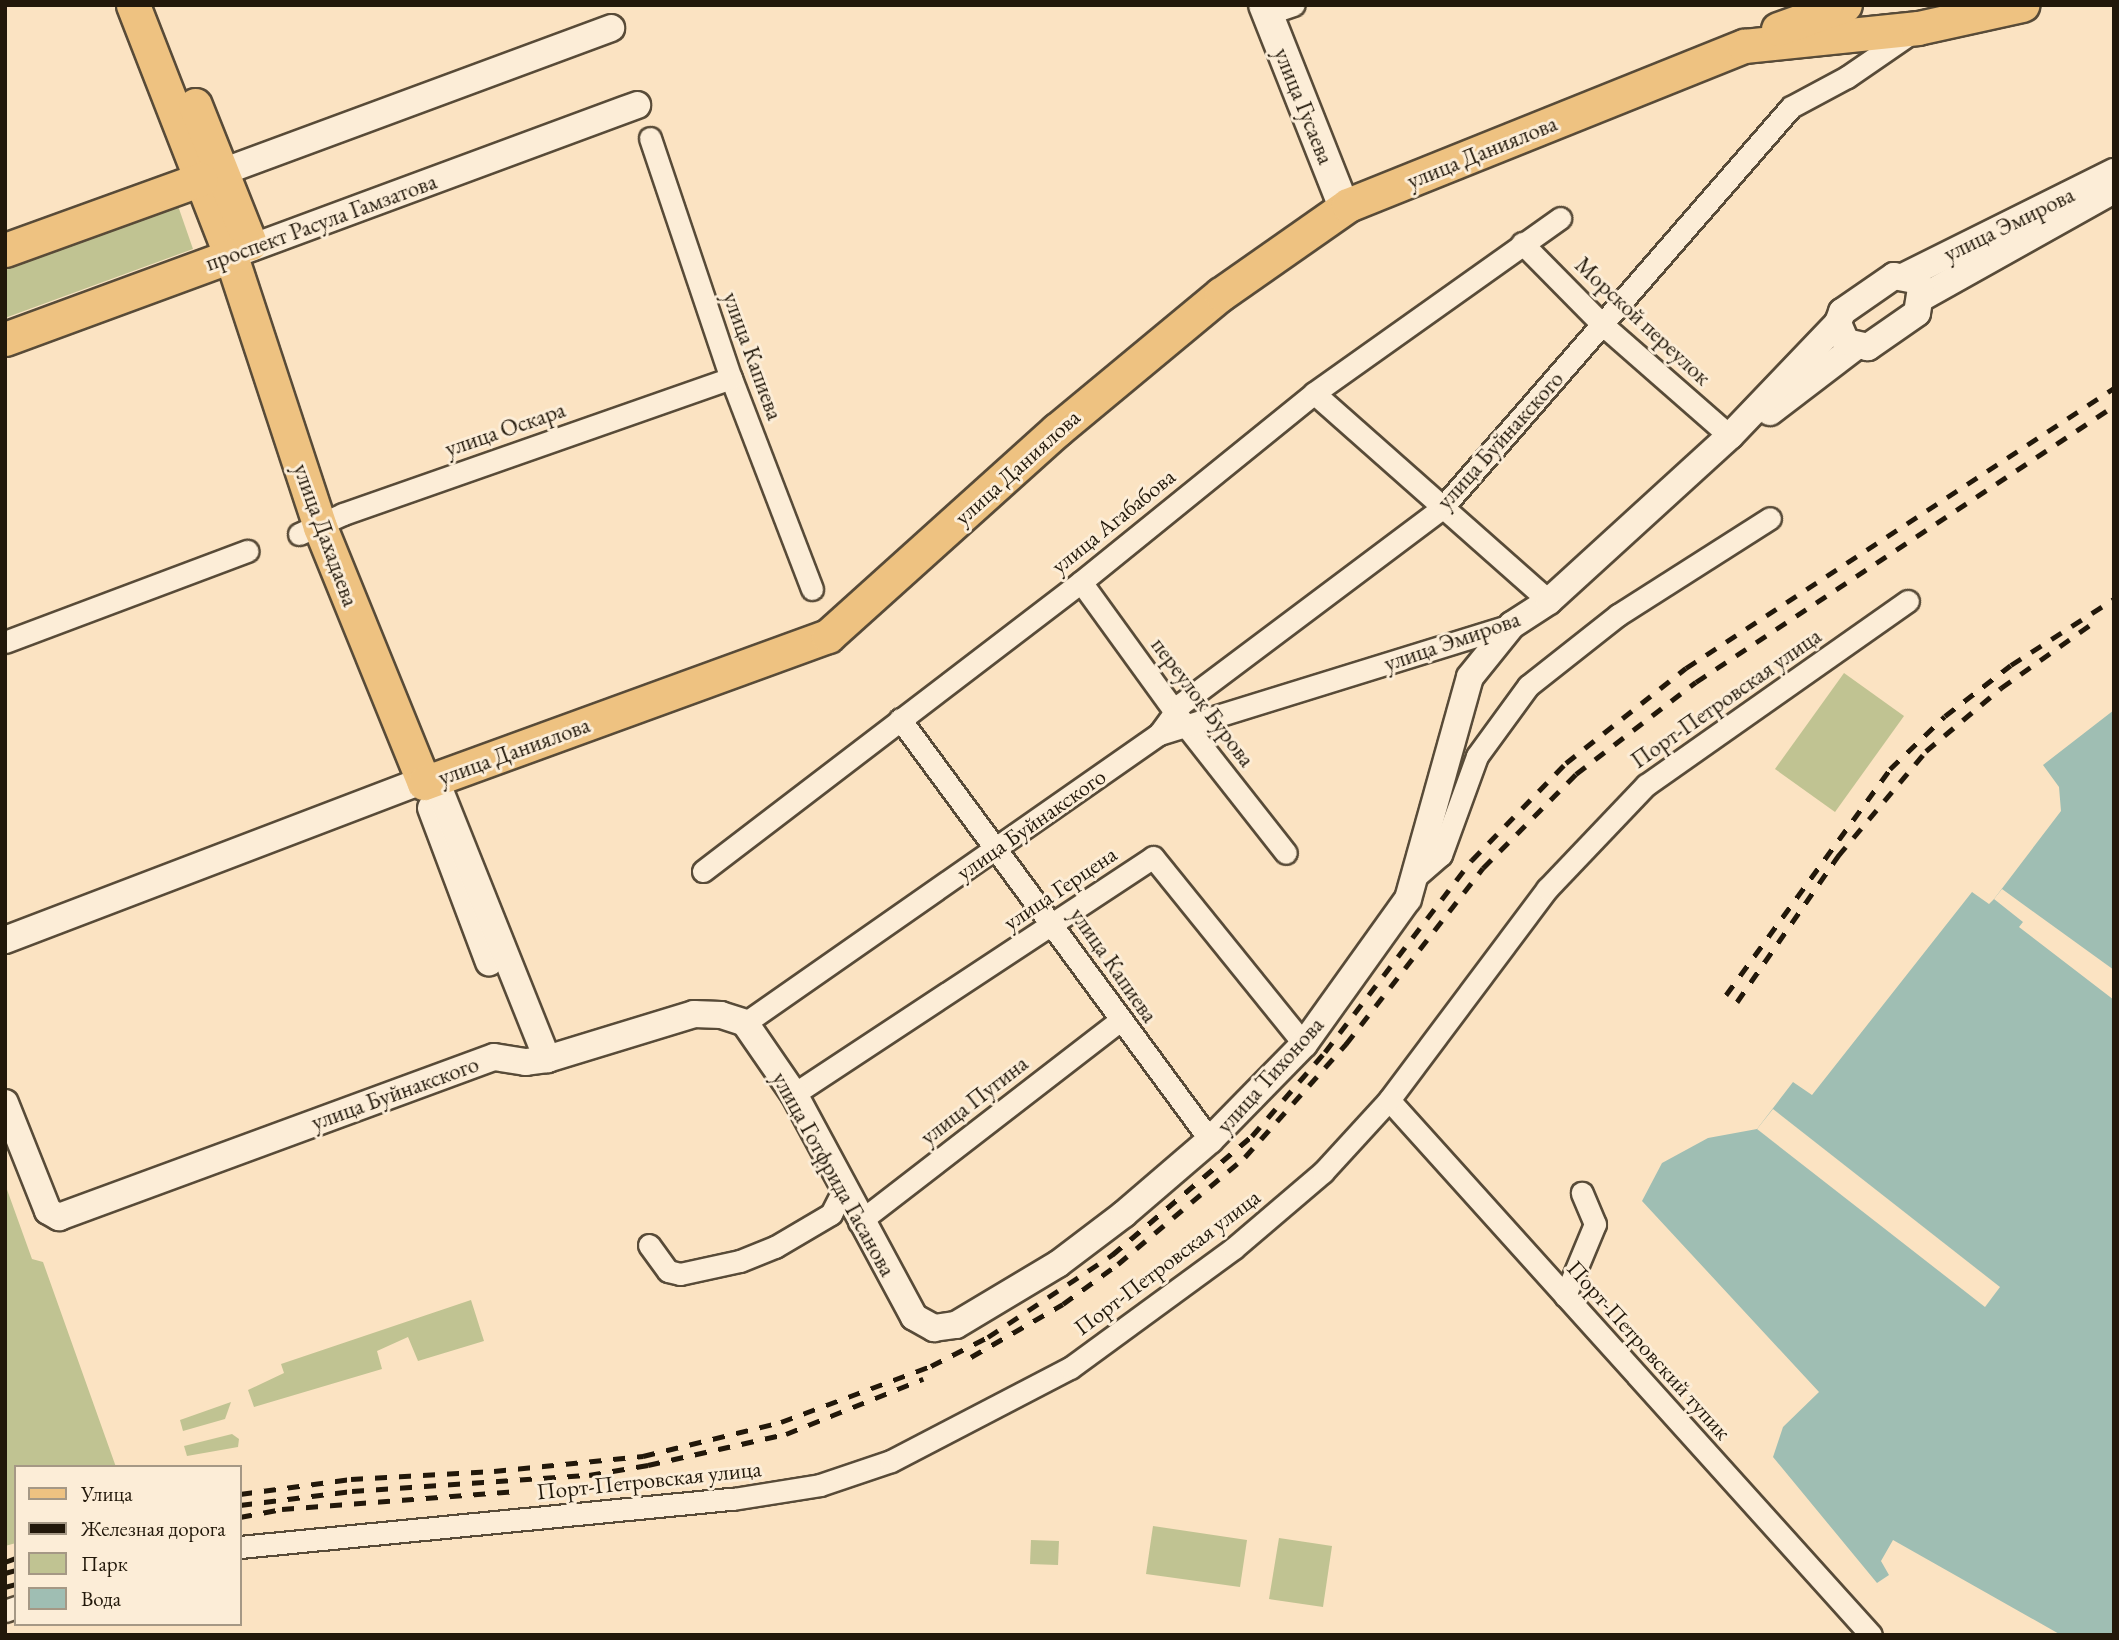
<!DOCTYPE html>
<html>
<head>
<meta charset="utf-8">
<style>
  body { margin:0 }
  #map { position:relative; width:2119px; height:1640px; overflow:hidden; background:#fbe3c2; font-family:"EB Garamond",serif }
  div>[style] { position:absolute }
  .green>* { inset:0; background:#c0c392 }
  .water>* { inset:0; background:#9fbeb3 }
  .pier>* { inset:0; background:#fbe3c2 }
  .roads { filter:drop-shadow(2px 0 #584b38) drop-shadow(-2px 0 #584b38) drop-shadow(0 2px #584b38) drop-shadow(0 -2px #584b38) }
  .minor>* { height:21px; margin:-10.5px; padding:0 10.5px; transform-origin:10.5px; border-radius:10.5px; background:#fcedd7 }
  .tertiary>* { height:26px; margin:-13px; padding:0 13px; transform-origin:13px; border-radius:13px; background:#fcedd7 }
  .secondary>* { height:30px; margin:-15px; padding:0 15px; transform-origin:15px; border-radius:15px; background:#fcedd7 }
  .primary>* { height:33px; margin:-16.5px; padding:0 16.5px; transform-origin:16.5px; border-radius:16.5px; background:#eec281 }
  .rail>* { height:5px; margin-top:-2.5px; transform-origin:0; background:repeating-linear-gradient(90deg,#22180a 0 12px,transparent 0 24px) }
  span { translate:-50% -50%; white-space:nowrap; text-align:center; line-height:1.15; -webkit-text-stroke:6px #fcedd7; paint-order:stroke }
  .street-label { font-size:23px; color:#22180a }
  .frame { position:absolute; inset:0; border:7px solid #22180a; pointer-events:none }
  .legend { position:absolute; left:14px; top:1465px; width:228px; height:161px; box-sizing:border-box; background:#fcedd7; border:2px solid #a59885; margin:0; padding:9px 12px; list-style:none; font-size:21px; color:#22180a }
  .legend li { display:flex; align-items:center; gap:14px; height:35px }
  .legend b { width:35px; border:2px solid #a59885 }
</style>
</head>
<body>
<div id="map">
  <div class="green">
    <i style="clip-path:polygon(177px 203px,193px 249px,5px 318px,5px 266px)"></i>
    <i style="clip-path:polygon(1844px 673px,1904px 716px,1835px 812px,1775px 769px)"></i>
    <i style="clip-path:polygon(5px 1184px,32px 1259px,43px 1262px,116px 1467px,16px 1467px,16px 1543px,5px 1546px)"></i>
    <i style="clip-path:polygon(471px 1300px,484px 1341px,418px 1361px,408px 1337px,377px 1351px,382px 1369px,254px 1407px,248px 1390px,284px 1373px,281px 1364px)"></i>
    <i style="clip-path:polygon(231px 1402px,225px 1419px,183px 1431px,180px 1420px)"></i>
    <i style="clip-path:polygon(232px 1434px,239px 1439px,238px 1447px,187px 1456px,184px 1446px)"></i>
    <i style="clip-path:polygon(1153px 1526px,1247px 1540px,1240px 1587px,1146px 1574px)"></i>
    <i style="clip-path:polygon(1279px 1538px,1332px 1546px,1323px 1607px,1269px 1599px)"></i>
    <i style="clip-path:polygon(1031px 1540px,1059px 1541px,1058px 1565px,1030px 1564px)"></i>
  </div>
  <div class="water">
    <i style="clip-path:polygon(2114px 710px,2114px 1635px,2061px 1635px,1893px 1540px,1881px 1561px,1889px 1575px,1877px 1583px,1773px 1457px,1783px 1427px,1819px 1392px,1642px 1201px,1662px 1163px,1708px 1138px,1757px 1129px,1793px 1082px,1812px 1095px,1972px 892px,1989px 904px,1994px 899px,2061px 811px,2059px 787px,2043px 765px)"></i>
  </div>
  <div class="pier">
    <i style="clip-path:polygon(2002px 889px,2114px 970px,2114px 1000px,2019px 927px,2023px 922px,1994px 899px)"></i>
    <i style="clip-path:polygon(1773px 1109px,2000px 1287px,1985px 1307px,1757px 1129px)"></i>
  </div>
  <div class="roads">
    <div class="minor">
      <i style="left:1267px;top:14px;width:28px;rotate:-19deg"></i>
      <i style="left:650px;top:138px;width:253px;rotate:71.4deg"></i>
      <i style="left:731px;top:378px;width:226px;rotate:69deg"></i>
      <i style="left:1522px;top:243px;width:115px;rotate:45.4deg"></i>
      <i style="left:1603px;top:325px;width:169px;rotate:41.2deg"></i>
      <i style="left:1314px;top:393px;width:314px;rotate:41.5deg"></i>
      <i style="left:299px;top:534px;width:48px;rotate:-24.4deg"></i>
      <i style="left:343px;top:514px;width:411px;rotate:-19.3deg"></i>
      <i style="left:1081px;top:582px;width:160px;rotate:54.1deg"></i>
      <i style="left:1175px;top:712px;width:179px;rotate:51.8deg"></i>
      <i style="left:5px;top:642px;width:259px;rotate:-20.6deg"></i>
      <i style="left:900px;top:719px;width:523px;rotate:53.63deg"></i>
      <i style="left:1159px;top:734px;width:369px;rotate:-17.2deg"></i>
      <i style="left:703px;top:871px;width:476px;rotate:-37.4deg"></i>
      <i style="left:1081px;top:582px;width:300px;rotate:-39deg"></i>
      <i style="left:1314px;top:393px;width:302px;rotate:-35.4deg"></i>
      <i style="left:1413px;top:879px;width:37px;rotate:-41deg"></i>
      <i style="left:1441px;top:855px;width:105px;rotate:-70deg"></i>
      <i style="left:1477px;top:756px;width:87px;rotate:-53.9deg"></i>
      <i style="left:1528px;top:686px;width:115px;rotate:-38.3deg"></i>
      <i style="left:1618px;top:615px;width:180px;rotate:-32.5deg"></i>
      <i style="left:745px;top:1023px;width:505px;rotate:-34.92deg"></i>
      <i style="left:1159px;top:734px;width:37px;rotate:-54deg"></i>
      <i style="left:1181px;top:704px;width:328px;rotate:-36.9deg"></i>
      <i style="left:1443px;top:507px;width:530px;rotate:-48.98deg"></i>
      <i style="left:1791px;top:107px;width:64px;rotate:-28.2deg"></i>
      <i style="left:1847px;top:77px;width:78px;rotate:-34.5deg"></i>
      <i style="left:794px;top:1094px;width:430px;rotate:-33.4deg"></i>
      <i style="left:1153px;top:857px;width:240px;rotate:51.1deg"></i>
      <i style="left:1389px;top:1100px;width:720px;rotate:47.98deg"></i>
      <i style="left:859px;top:1222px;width:330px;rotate:-37.7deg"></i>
      <i style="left:649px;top:1245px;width:32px;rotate:54deg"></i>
      <i style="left:668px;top:1271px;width:12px;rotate:14deg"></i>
      <i style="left:680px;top:1274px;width:61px;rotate:-12.2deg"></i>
      <i style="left:740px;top:1261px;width:38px;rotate:-22deg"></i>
      <i style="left:775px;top:1247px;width:65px;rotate:-30.5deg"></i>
      <i style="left:831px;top:1214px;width:29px;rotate:-63deg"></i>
      <i style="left:1565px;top:1296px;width:78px;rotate:-67.4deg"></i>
      <i style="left:1595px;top:1224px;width:34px;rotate:-113deg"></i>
      <i style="left:240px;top:1547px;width:495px;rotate:-5.6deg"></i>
      <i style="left:733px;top:1499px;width:88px;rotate:-9.1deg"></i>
      <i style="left:820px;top:1485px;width:75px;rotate:-18.7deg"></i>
      <i style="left:891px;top:1461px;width:202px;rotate:-27.5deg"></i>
      <i style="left:1070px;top:1368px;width:203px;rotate:-36.2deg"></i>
      <i style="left:1234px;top:1248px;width:117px;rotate:-40.5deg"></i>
      <i style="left:1323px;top:1172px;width:98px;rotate:-47.5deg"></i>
      <i style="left:1389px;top:1100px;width:264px;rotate:-53.2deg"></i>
      <i style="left:1547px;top:889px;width:144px;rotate:-46.4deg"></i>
      <i style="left:1646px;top:785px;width:320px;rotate:-35.1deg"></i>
      <i style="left:5px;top:1611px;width:12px;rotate:-20deg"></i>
    </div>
    <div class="tertiary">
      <i style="left:206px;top:178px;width:432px;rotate:-20.3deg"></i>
      <i style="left:232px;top:255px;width:432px;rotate:-20.3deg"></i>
      <i style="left:1905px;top:276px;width:233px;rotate:-26.5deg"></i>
      <i style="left:1923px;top:297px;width:219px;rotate:-29.3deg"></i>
      <i style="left:1770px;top:412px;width:107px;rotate:-37.4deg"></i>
      <i style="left:431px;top:808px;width:165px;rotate:69.4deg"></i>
      <i style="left:5px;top:940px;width:459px;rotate:-20.9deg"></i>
      <i style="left:434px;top:776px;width:305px;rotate:68.2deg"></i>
      <i style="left:5px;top:1103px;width:116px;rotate:68.3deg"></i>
      <i style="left:48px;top:1211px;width:13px;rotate:29deg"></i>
      <i style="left:59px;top:1217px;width:463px;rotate:-20.2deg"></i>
      <i style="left:494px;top:1057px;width:32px;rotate:9deg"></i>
      <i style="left:526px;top:1062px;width:21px;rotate:-8deg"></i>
      <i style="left:547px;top:1059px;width:154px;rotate:-17deg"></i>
      <i style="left:694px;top:1014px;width:27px;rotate:2deg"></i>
      <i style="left:721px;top:1015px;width:25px;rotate:18deg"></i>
      <i style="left:745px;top:1023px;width:86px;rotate:55.4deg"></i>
      <i style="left:794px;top:1094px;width:253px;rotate:61.7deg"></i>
      <i style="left:914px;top:1317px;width:23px;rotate:29deg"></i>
      <i style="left:934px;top:1328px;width:22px;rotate:-8deg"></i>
      <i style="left:956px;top:1325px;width:119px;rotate:-30.9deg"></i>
      <i style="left:1058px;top:1264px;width:83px;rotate:-37.1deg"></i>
      <i style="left:1124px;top:1214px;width:113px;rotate:-40.7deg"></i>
      <i style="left:1210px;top:1140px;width:134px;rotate:-45.6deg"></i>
      <i style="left:1304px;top:1044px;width:178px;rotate:-54.4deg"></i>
      <i style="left:1408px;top:899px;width:230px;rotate:-74.4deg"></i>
      <i style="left:1470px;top:677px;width:67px;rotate:-51.1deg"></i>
      <i style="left:1512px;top:625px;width:44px;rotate:-33deg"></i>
      <i style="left:1549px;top:601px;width:245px;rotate:-42.4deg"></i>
      <i style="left:1730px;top:436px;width:156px;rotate:-46.3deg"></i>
      <i style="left:1838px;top:323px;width:12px;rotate:-70deg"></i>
      <i style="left:1842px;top:312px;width:63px;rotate:-34.7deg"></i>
      <i style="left:1894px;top:276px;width:21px;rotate:11deg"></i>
      <i style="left:1915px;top:280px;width:10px;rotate:53deg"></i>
      <i style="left:1921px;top:288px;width:25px;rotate:99deg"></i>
      <i style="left:1917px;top:313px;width:60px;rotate:145.2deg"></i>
      <i style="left:1868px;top:347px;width:23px;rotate:-167deg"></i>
      <i style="left:1846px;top:342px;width:21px;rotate:-113deg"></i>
    </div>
    <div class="secondary">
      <i style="left:1264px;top:5px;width:217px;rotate:68.4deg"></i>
    </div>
    <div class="primary">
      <i style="left:133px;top:5px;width:269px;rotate:68.7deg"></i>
      <i style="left:231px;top:256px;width:285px;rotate:71.8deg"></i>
      <i style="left:320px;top:527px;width:276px;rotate:67.9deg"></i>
      <i style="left:424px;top:783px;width:430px;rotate:-20deg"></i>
      <i style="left:828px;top:636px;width:308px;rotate:-42deg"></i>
      <i style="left:1057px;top:430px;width:213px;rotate:-39.7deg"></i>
      <i style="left:1221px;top:294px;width:155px;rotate:-35deg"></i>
      <i style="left:1348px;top:205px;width:427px;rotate:-21.9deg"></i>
      <i style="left:1744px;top:46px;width:175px;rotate:-5.9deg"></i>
      <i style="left:1918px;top:28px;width:107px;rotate:-12.5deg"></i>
      <i style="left:1778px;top:29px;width:71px;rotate:-19.7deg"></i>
      <i style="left:195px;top:105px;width:149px;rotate:68.3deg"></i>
      <i style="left:5px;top:250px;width:208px;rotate:-19.9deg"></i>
      <i style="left:5px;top:339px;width:241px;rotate:-20.2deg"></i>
    </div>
  </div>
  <div class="rail">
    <i style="left:1726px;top:995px;width:279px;rotate:-54deg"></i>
    <i style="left:1890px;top:769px;width:76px;rotate:-43.9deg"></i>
    <i style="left:1945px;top:716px;width:83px;rotate:-37.7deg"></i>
    <i style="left:2011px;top:665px;width:122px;rotate:-32.7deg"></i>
    <i style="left:1737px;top:1002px;width:178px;rotate:-55.3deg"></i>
    <i style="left:1838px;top:856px;width:137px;rotate:-50deg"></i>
    <i style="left:1926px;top:751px;width:98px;rotate:-40deg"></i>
    <i style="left:2001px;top:688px;width:118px;rotate:-35.3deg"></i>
    <i style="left:971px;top:1357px;width:106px;rotate:-29.9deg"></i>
    <i style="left:1063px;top:1304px;width:68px;rotate:-36deg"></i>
    <i style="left:1118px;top:1264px;width:166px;rotate:-40.1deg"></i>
    <i style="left:1245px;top:1157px;width:152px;rotate:-48.2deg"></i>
    <i style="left:1346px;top:1044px;width:223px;rotate:-52.1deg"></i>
    <i style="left:1483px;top:868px;width:132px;rotate:-45.3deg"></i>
    <i style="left:1576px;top:774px;width:151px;rotate:-37.5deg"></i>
    <i style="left:1696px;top:682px;width:501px;rotate:-33.44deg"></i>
    <i style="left:240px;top:1494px;width:112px;rotate:-7.7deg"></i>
    <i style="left:351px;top:1479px;width:143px;rotate:-3.2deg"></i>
    <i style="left:494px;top:1471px;width:150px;rotate:-5.7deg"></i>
    <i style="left:643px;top:1456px;width:142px;rotate:-13.8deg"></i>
    <i style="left:781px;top:1422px;width:160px;rotate:-20.5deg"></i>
    <i style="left:931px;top:1366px;width:64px;rotate:-27deg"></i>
    <i style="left:988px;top:1337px;width:149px;rotate:-33.5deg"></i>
    <i style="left:1112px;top:1255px;width:184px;rotate:-40.4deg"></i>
    <i style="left:1252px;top:1136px;width:111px;rotate:-49deg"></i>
    <i style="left:1325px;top:1052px;width:242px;rotate:-52.6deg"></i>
    <i style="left:1472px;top:860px;width:135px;rotate:-45.9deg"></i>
    <i style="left:1566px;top:763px;width:153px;rotate:-38.4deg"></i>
    <i style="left:1686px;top:668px;width:511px;rotate:-33.19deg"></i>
    <i style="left:240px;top:1505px;width:113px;rotate:-7.1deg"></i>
    <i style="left:352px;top:1491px;width:238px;rotate:-3.9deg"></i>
    <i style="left:589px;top:1475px;width:60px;rotate:-9.6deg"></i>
    <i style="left:648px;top:1465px;width:141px;rotate:-12.7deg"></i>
    <i style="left:786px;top:1434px;width:148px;rotate:-21.9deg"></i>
    <i style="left:240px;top:1517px;width:43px;rotate:-10.8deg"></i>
    <i style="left:282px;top:1509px;width:236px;rotate:-4.4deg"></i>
    <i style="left:5px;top:1562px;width:12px;rotate:-20deg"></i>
    <i style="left:5px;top:1573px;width:11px;rotate:-15deg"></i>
    <i style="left:5px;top:1587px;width:11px;rotate:-15deg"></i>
  </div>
  <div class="street-label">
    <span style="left:1304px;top:106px;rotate:68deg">улица Гусаева</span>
    <span style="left:1482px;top:152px;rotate:-22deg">улица Даниялова</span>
    <span style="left:321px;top:222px;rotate:-20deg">проспект Расула Гамзатова</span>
    <span style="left:2009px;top:224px;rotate:-26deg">улица Эмирова</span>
    <span style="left:1643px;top:321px;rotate:43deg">Морской переулок</span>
    <span style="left:753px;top:356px;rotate:70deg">улица Капиева</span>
    <span style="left:505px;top:429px;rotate:-19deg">улица Оскара</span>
    <span style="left:1500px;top:440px;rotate:-48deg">улица Буйнакского</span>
    <span style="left:1017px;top:467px;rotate:-42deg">улица Даниялова</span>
    <span style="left:1113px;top:521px;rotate:-39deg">улица Агабабова</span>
    <span style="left:326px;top:535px;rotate:70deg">улица Дахадаева</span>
    <span style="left:1452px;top:641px;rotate:-19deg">улица Эмирова</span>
    <span style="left:1726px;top:698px;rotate:-35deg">Порт-Петровская улица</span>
    <span style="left:1203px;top:702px;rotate:53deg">переулок Бурова</span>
    <span style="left:514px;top:751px;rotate:-20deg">улица Даниялова</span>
    <span style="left:1031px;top:824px;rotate:-35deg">улица Буйнакского</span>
    <span style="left:1060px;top:888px;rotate:-34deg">улица Герцена</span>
    <span style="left:1114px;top:965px;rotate:55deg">улица Капиева</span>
    <span style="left:1270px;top:1075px;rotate:-48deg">улица Тихонова</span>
    <span style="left:395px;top:1093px;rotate:-20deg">улица Буйнакского</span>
    <span style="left:974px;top:1100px;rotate:-38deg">улица Пугина</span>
    <span style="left:834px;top:1174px;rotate:61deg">улица Готфрида Гасанова</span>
    <span style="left:1167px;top:1262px;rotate:-37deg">Порт-Петровская улица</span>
    <span style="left:1649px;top:1350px;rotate:48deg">Порт-Петровский тупик</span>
    <span style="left:649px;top:1480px;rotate:-6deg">Порт-Петровская улица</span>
  </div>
  <div class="frame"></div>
  <ul class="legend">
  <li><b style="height:9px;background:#eec281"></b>Улица</li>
  <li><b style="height:9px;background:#22180a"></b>Железная дорога</li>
  <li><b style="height:19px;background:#c0c392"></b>Парк</li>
  <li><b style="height:19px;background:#9fbeb3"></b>Вода</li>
  </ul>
</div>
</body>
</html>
